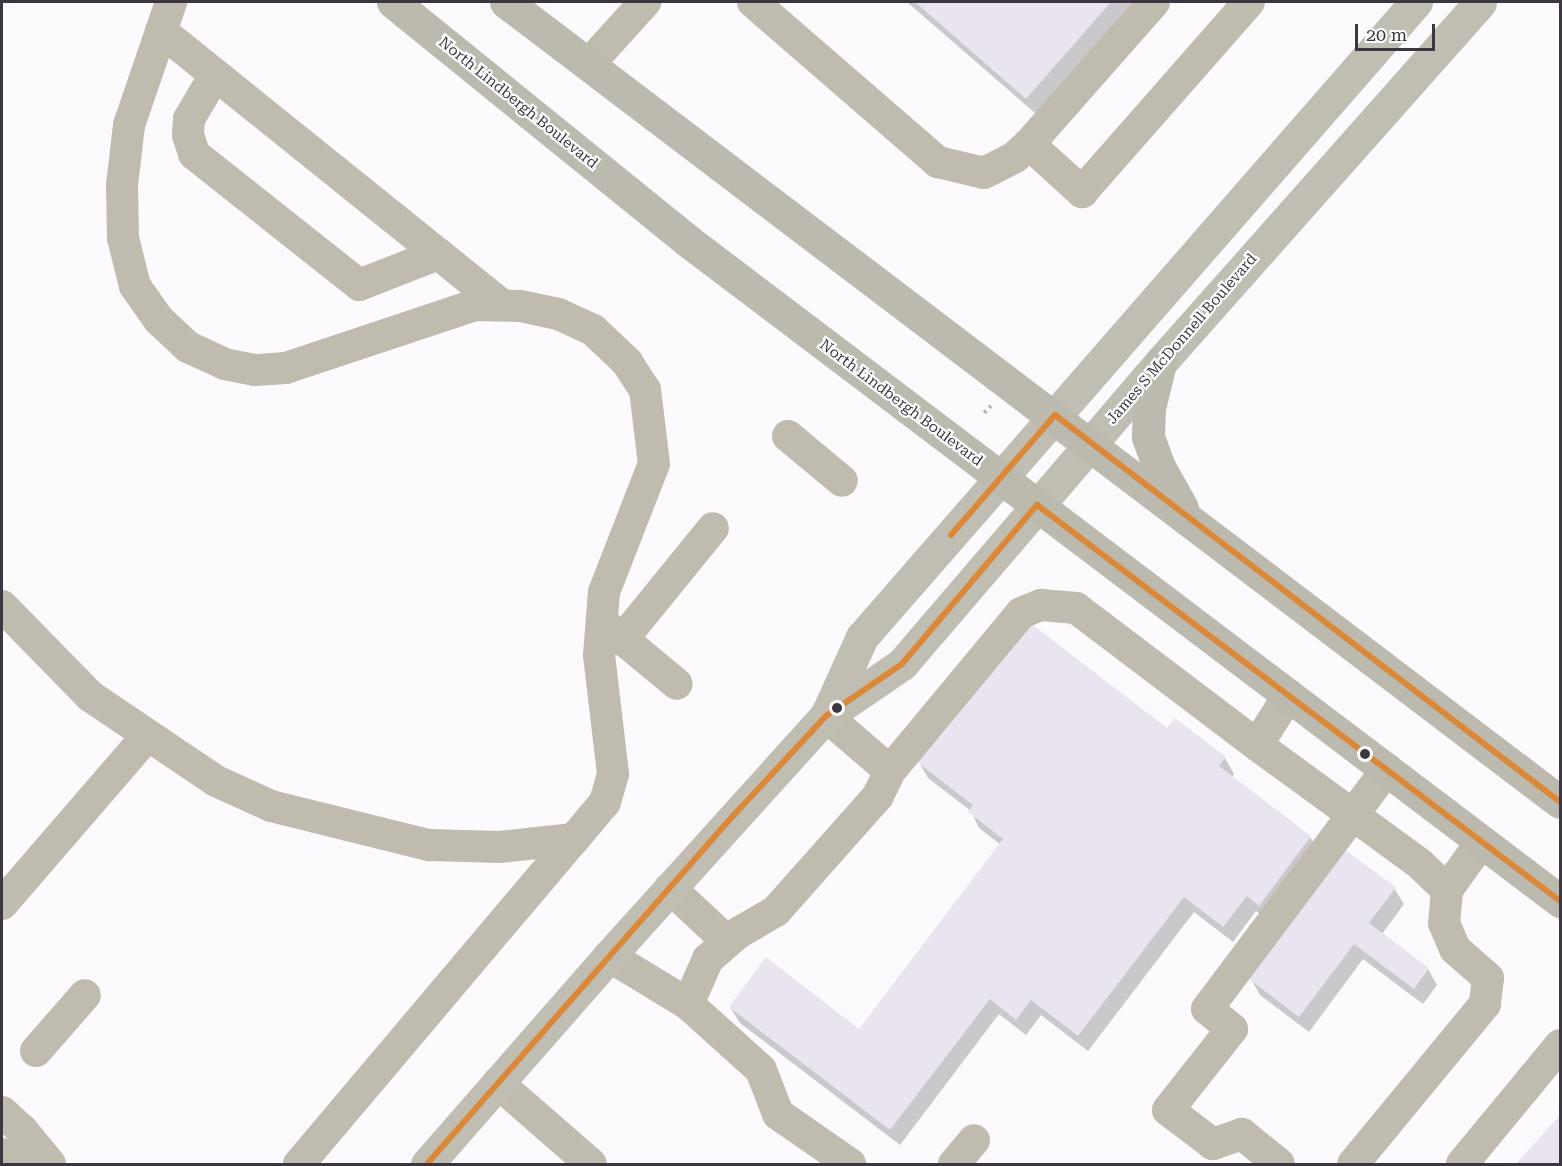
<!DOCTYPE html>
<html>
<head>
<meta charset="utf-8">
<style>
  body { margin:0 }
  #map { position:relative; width:1562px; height:1166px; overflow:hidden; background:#fcfafd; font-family:"Roboto Serif",serif }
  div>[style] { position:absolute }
  .shadow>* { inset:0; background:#0003 }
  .building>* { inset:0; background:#eae4f0 }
  .path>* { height:4px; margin-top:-2px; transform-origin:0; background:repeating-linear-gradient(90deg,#b8b5ad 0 3px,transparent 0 7.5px) }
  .minor>* { height:32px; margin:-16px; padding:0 16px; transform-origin:16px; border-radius:16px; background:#bfbbaf }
  .major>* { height:33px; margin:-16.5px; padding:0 16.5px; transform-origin:16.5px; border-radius:16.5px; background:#c0beb2 }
  .highway>* { height:33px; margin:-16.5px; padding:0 16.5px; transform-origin:16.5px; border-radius:16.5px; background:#bcb9af }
  .bus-1>* { height:6px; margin:-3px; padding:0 3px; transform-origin:3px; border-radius:3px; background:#db8839 }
  .dots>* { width:16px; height:16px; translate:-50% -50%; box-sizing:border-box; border:3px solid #fff; border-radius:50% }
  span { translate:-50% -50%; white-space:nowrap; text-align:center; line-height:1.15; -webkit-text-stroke:4.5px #fff; paint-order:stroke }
  .street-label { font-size:15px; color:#3b3640 }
  .frame { position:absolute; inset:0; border:3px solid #3b3640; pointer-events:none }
  .scale { position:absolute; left:1355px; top:24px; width:80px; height:27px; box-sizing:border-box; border:3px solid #3b3640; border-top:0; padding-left:8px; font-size:18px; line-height:21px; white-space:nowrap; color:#3b3640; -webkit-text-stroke:4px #fff; paint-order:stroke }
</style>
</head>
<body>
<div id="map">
  <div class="shadow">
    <i style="clip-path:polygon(907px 2px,1133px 2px,1036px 114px)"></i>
    <i style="clip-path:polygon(1167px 730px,1225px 758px,1234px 774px,1232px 777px,1310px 837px,1320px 853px,1269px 921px,1256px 911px,1233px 942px,1194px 912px,1088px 1051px,1041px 1015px,1026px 1035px,999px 1014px,900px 1145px,740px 1023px,730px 1007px,860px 1031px,1001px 845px,979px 828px,971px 811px,928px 778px,919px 762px)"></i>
    <i style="clip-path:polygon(1394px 888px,1404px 904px,1382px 934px,1428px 969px,1437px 985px,1423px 1004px,1363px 959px,1309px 1032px,1260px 995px,1251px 979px)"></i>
    <i style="clip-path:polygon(1560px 1118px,1560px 1164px,1518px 1164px)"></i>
  </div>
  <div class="building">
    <i style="clip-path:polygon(915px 2px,1111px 2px,1026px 99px)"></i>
    <i style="clip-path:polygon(1025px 619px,1167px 728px,1175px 718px,1226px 757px,1219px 766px,1311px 836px,1259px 906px,1247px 896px,1223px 927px,1184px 897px,1078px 1036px,1031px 1000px,1016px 1020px,990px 999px,890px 1130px,729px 1007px,766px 957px,859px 1029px,1003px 839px,968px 812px,973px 805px,917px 762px)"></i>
    <i style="clip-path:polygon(1345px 850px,1396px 887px,1369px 923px,1429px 968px,1414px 989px,1354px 944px,1299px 1017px,1249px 979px)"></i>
    <i style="clip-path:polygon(1560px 1115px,1560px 1164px,1516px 1164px)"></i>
  </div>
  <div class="path">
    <i style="left:984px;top:413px;width:10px;rotate:-45deg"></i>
  </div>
  <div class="minor">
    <i style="left:753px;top:2px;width:245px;rotate:40.9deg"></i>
    <i style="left:938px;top:162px;width:47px;rotate:13.4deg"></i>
    <i style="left:984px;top:173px;width:35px;rotate:-27deg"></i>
    <i style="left:1015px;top:157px;width:19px;rotate:-43deg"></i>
    <i style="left:1029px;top:144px;width:189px;rotate:-48.6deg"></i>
    <i style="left:161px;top:31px;width:437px;rotate:38.8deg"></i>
    <i style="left:589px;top:64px;width:84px;rotate:-47.9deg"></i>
    <i style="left:215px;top:75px;width:51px;rotate:120.6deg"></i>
    <i style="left:189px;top:119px;width:16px;rotate:94deg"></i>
    <i style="left:188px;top:135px;width:20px;rotate:72deg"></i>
    <i style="left:194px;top:154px;width:211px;rotate:38.4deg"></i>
    <i style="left:359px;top:285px;width:85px;rotate:-21.4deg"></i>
    <i style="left:1029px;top:144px;width:72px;rotate:42.2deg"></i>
    <i style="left:1082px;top:192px;width:253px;rotate:-48.7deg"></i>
    <i style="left:788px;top:436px;width:70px;rotate:39.8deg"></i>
    <i style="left:2px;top:606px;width:126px;rotate:45.6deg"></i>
    <i style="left:90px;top:696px;width:152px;rotate:34deg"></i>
    <i style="left:216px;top:781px;width:60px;rotate:24.4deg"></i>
    <i style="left:271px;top:806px;width:163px;rotate:13.9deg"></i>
    <i style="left:429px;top:845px;width:70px;rotate:1.6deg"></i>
    <i style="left:499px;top:847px;width:75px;rotate:-6.1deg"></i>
    <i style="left:574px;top:839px;width:48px;rotate:-50deg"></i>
    <i style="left:605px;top:802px;width:29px;rotate:-74deg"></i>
    <i style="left:613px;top:774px;width:120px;rotate:-96.7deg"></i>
    <i style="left:599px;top:655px;width:63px;rotate:-85.5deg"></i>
    <i style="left:604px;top:592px;width:137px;rotate:-68.7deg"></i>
    <i style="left:654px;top:464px;width:75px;rotate:-96.9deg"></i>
    <i style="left:645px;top:390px;width:33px;rotate:-123deg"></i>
    <i style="left:627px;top:362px;width:47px;rotate:-136.7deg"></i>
    <i style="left:593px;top:330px;width:38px;rotate:-155deg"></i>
    <i style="left:558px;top:314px;width:40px;rotate:-168deg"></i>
    <i style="left:519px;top:306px;width:44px;rotate:-178.7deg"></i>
    <i style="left:475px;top:305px;width:199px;rotate:161.6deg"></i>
    <i style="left:286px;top:368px;width:31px;rotate:176deg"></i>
    <i style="left:255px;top:370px;width:31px;rotate:-169deg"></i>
    <i style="left:225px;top:364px;width:41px;rotate:-155.3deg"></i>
    <i style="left:188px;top:347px;width:40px;rotate:-137deg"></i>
    <i style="left:159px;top:320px;width:42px;rotate:-125.2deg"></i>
    <i style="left:135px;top:286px;width:49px;rotate:-104deg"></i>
    <i style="left:123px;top:238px;width:53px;rotate:-91.1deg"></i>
    <i style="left:122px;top:185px;width:60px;rotate:-83.3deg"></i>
    <i style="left:129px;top:125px;width:130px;rotate:-71.1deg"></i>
    <i style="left:608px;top:627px;width:89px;rotate:39.6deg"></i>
    <i style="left:622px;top:640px;width:144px;rotate:-50.9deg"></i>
    <i style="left:1289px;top:695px;width:59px;rotate:122.6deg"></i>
    <i style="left:1257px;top:745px;width:200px;rotate:36.1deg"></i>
    <i style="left:1419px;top:863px;width:39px;rotate:44deg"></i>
    <i style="left:1447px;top:890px;width:33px;rotate:95deg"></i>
    <i style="left:1444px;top:923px;width:28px;rotate:67deg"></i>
    <i style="left:1455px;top:949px;width:44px;rotate:41.3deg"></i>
    <i style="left:1488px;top:978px;width:26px;rotate:97deg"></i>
    <i style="left:1485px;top:1004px;width:207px;rotate:129.5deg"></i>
    <i style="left:826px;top:716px;width:84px;rotate:40.7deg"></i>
    <i style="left:890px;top:771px;width:28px;rotate:116deg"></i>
    <i style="left:878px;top:796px;width:154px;rotate:131.6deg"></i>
    <i style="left:776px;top:911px;width:44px;rotate:149.9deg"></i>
    <i style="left:738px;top:933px;width:40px;rotate:139deg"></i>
    <i style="left:708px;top:959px;width:49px;rotate:114deg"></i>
    <i style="left:688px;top:1004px;width:98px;rotate:42.1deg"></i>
    <i style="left:761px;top:1070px;width:47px;rotate:68.9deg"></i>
    <i style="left:778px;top:1114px;width:88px;rotate:34.8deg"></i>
    <i style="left:890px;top:771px;width:205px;rotate:-50.3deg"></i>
    <i style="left:1021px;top:613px;width:22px;rotate:-22deg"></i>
    <i style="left:1041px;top:605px;width:35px;rotate:5deg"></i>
    <i style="left:1076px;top:608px;width:227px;rotate:37.1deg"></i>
    <i style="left:670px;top:888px;width:79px;rotate:43deg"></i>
    <i style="left:1447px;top:890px;width:60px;rotate:-54.5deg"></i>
    <i style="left:2px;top:904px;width:222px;rotate:-49.2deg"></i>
    <i style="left:609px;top:956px;width:92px;rotate:31.3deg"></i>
    <i style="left:36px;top:1051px;width:74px;rotate:-48.8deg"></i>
    <i style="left:498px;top:1083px;width:123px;rotate:41.1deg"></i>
    <i style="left:2px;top:1112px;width:27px;rotate:42deg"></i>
    <i style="left:22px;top:1130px;width:44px;rotate:50.5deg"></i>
    <i style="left:2px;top:1154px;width:19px;rotate:32deg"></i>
    <i style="left:299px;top:1164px;width:426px;rotate:-49.8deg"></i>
    <i style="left:954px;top:1164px;width:31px;rotate:-50deg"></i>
    <i style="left:1279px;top:1164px;width:48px;rotate:-141deg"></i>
    <i style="left:1242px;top:1134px;width:31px;rotate:161deg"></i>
    <i style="left:1213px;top:1144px;width:56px;rotate:-142.9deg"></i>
    <i style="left:1168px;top:1110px;width:103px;rotate:-51.7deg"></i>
    <i style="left:1232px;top:1029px;width:32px;rotate:-141deg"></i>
    <i style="left:1207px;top:1009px;width:300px;rotate:-53.1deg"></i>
    <i style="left:1462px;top:1164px;width:154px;rotate:-50.5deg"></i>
  </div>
  <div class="major">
    <i style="left:826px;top:716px;width:87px;rotate:-65.5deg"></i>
    <i style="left:862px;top:637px;width:843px;rotate:-48.9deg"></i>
    <i style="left:427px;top:1164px;width:276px;rotate:-48.8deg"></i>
    <i style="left:609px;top:956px;width:324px;rotate:-47.9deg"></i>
    <i style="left:826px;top:716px;width:92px;rotate:-34.4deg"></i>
    <i style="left:902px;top:664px;width:396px;rotate:-49.4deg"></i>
    <i style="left:1160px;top:363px;width:482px;rotate:-48.4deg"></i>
  </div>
  <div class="highway">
    <i style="left:393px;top:2px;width:380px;rotate:39deg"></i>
    <i style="left:688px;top:241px;width:1094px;rotate:37.12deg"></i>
    <i style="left:506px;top:2px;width:1323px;rotate:37.2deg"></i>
    <i style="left:1160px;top:363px;width:46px;rotate:103.7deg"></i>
    <i style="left:1149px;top:408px;width:29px;rotate:92deg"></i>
    <i style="left:1148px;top:437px;width:30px;rotate:70deg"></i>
    <i style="left:1158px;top:465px;width:49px;rotate:60.8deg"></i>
  </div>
  <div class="bus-1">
    <i style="left:951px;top:535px;width:159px;rotate:-49.1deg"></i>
    <i style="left:1055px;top:415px;width:636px;rotate:37.46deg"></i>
    <i style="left:427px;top:1164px;width:463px;rotate:-48.7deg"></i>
    <i style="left:733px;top:816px;width:137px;rotate:-47.1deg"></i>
    <i style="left:826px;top:716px;width:92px;rotate:-34.4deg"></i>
    <i style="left:902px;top:664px;width:209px;rotate:-49.7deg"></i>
    <i style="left:1037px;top:505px;width:656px;rotate:37.13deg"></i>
  </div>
  <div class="dots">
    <i style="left:837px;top:708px;background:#3b3640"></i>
    <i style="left:1365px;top:754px;background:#3b3640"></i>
  </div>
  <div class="street-label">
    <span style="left:518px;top:103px;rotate:39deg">North Lindbergh Boulevard</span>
    <span style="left:1182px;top:339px;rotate:-49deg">James S McDonnell Boulevard</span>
    <span style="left:901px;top:403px;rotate:37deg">North Lindbergh Boulevard</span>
  </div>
  <div class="frame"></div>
  <div class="scale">20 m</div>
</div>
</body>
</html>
